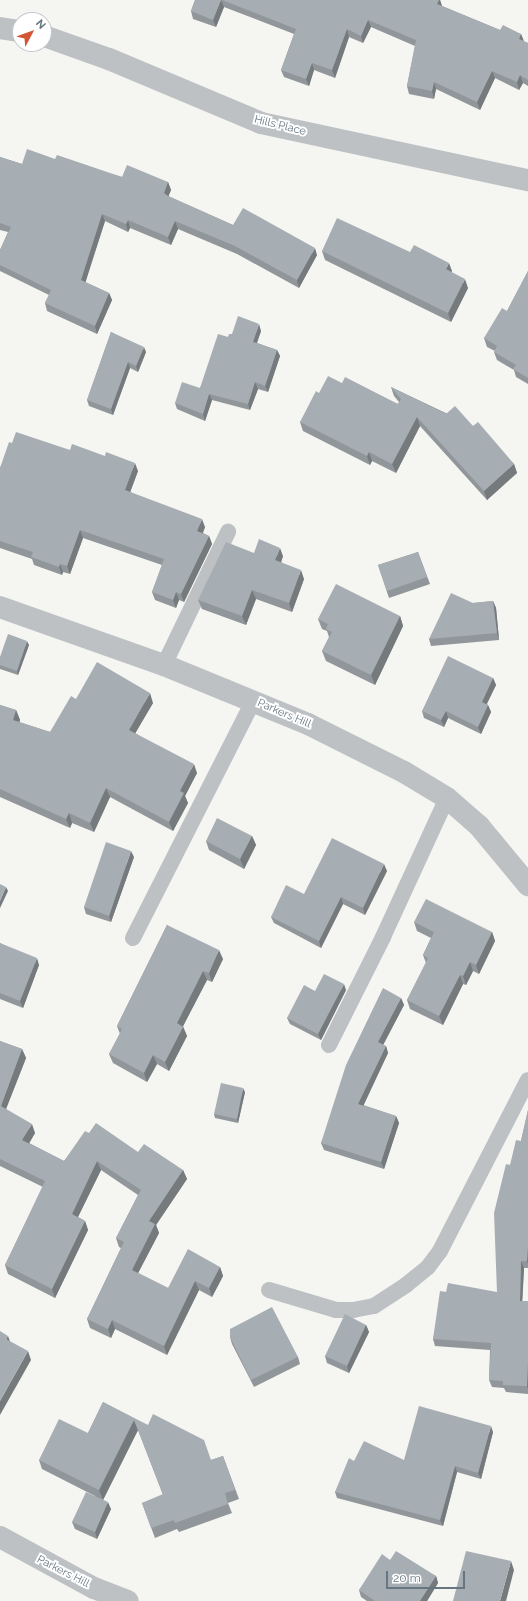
<!DOCTYPE html>
<html>
<head>
<meta charset="utf-8">
<style>
  body { margin:0 }
  #map { position:relative; width:528px; height:1601px; overflow:hidden; background:#f5f5f2; font-family:Raleway,sans-serif }
  div>[style] { position:absolute }
  .lane>* { height:16px; margin:-8px; padding:0 8px; transform-origin:8px; border-radius:8px; background:#bdc1c4 }
  .street>* { height:22px; margin:-11px; padding:0 11px; transform-origin:11px; border-radius:11px; background:#bdc1c4 }
  .wall>* { inset:0; background:#90969a }
  .shaded-wall>* { inset:0; background:#757a7d }
  .building>* { inset:0; background:#a7aeb3 }
  span { translate:-50% -50%; white-space:nowrap; text-align:center; line-height:1.15; -webkit-text-stroke:4px #fff; paint-order:stroke }
  .street-label { font-size:11px; color:#677681 }
  .north { position:absolute; left:12px; top:12px; width:40px; height:40px; box-sizing:border-box; background:#fff; border:1px solid #c2c8cd; border-radius:50%; rotate:49deg; font-size:11px; font-weight:700; line-height:16px; text-align:center; color:#677681 }
  .north::after { content:''; display:block; margin:auto; width:14px; height:18px; background:#d45534; clip-path:polygon(50% 0,100% 100%,50% 72%,0 100%) }
  .scale { position:absolute; left:386px; top:1571px; width:79px; height:18px; box-sizing:border-box; border:2px solid #677681; border-top:0; padding-left:5px; font-size:12px; line-height:14px; white-space:nowrap; color:#677681; -webkit-text-stroke:3px #fff; paint-order:stroke }
</style>
</head>
<body>
<div id="map">
  <div class="lane">
    <i style="left:164px;top:665px;width:148px;rotate:-64.3deg"></i>
    <i style="left:133px;top:938px;width:266px;rotate:-63.1deg"></i>
    <i style="left:329px;top:1045px;width:121px;rotate:-63.4deg"></i>
    <i style="left:383px;top:937px;width:153px;rotate:-65.3deg"></i>
    <i style="left:269px;top:1290px;width:70px;rotate:16.6deg"></i>
    <i style="left:336px;top:1310px;width:17px"></i>
    <i style="left:353px;top:1310px;width:21px;rotate:-11deg"></i>
    <i style="left:374px;top:1306px;width:38px;rotate:-33deg"></i>
    <i style="left:406px;top:1285px;width:28px;rotate:-39deg"></i>
    <i style="left:428px;top:1267px;width:20px;rotate:-53deg"></i>
    <i style="left:440px;top:1251px;width:192px;rotate:-62.8deg"></i>
  </div>
  <div class="street">
    <i style="left:0;top:28px;width:20px;rotate:9deg"></i>
    <i style="left:44px;top:36px;width:69px;rotate:19.5deg"></i>
    <i style="left:109px;top:59px;width:165px;rotate:22.8deg"></i>
    <i style="left:261px;top:123px;width:273px;rotate:12.1deg"></i>
    <i style="left:0;top:607px;width:174px;rotate:19.5deg"></i>
    <i style="left:164px;top:665px;width:66px;rotate:22.3deg"></i>
    <i style="left:225px;top:690px;width:90px;rotate:22.3deg"></i>
    <i style="left:308px;top:724px;width:107px;rotate:26.6deg"></i>
    <i style="left:404px;top:772px;width:50px;rotate:31.2deg"></i>
    <i style="left:447px;top:798px;width:43px;rotate:41.2deg"></i>
    <i style="left:479px;top:826px;width:77px;rotate:50.3deg"></i>
    <i style="left:0;top:1537px;width:107px;rotate:28.5deg"></i>
    <i style="left:94px;top:1588px;width:36px;rotate:21deg"></i>
  </div>
  <div class="wall">
    <i style="clip-path:polygon(195px 0,440px 0,442px 6px,500px 30px,521px 34px,523px 41px,528px 43px,528px 86px,523px 83px,519px 90px,495px 78px,480px 110px,436px 89px,434px 99px,409px 94px,407px 86px,415px 46px,371px 27px,363px 43px,349px 37px,335px 78px,314px 70px,309px 86px,284px 77px,281px 70px,294px 34px,224px 7px,216px 27px,193px 19px,191px 11px)"></i>
    <i style="clip-path:polygon(0 157px,22px 164px,55px 159px,122px 177px,168px 182px,171px 190px,168px 196px,233px 225px,317px 255px,299px 288px,237px 254px,178px 229px,171px 245px,130px 228px,128px 232px,105px 221px,85px 282px,109px 293px,112px 300px,97px 334px,47px 311px,45px 303px,49px 295px,0 271px,0 250px,8px 232px,0 230px)"></i>
    <i style="clip-path:polygon(322px 251px,410px 252px,452px 271px,451px 272px,468px 288px,451px 322px,325px 260px)"></i>
    <i style="clip-path:polygon(528px 271px,528px 384px,516px 377px,514px 370px,497px 360px,494px 352px,495px 351px,487px 347px,484px 338px,507px 311px)"></i>
    <i style="clip-path:polygon(261px 331px,257px 343px,277px 350px,280px 356px,268px 392px,258px 389px,250px 410px,212px 400px,205px 421px,177px 409px,175px 403px,200px 388px,228px 337px,232px 334px)"></i>
    <i style="clip-path:polygon(111px 332px,146px 352px,138px 372px,130px 368px,113px 415px,89px 406px,87px 400px)"></i>
    <i style="clip-path:polygon(342px 383px,398px 404px,399px 402px,394px 396px,391px 387px,473px 426px,514px 464px,517px 473px,487px 500px,420px 426px,396px 473px,372px 461px,370px 465px,303px 431px,300px 422px)"></i>
    <i style="clip-path:polygon(12px 443px,70px 450px,138px 471px,130px 492px,205px 527px,203px 533px,209px 536px,212px 544px,184px 602px,179px 600px,176px 608px,155px 600px,152px 592px,162px 565px,83px 538px,70px 574px,63px 572px,62px 575px,34px 565px,32px 559px,0 548px,0 468px)"></i>
    <i style="clip-path:polygon(418px 552px,430px 584px,389px 598px,378px 565px)"></i>
    <i style="clip-path:polygon(254px 553px,283px 556px,281px 562px,304px 579px,292px 612px,256px 599px,246px 625px,202px 609px,198px 600px)"></i>
    <i style="clip-path:polygon(493px 601px,496px 608px,499px 640px,431px 646px,429px 639px,473px 603px)"></i>
    <i style="clip-path:polygon(400px 616px,403px 626px,375px 685px,326px 661px,322px 651px,329px 637px,327px 631px,322px 629px,318px 619px)"></i>
    <i style="clip-path:polygon(29px 645px,18px 675px,0 669px,0 657px)"></i>
    <i style="clip-path:polygon(493px 678px,496px 685px,487px 704px,488px 705px,491px 712px,481px 734px,448px 718px,444px 727px,424px 718px,422px 711px)"></i>
    <i style="clip-path:polygon(76px 699px,153px 703px,135px 733px,197px 773px,185px 796px,188px 803px,173px 831px,110px 797px,94px 832px,72px 823px,70px 828px,0 797px,0 705px,16px 710px,20px 720px,19px 722px,50px 732px)"></i>
    <i style="clip-path:polygon(252px 836px,256px 845px,244px 869px,209px 850px,206px 841px)"></i>
    <i style="clip-path:polygon(134px 857px,111px 922px,86px 914px,84px 907px)"></i>
    <i style="clip-path:polygon(387px 871px,365px 915px,343px 904px,321px 948px,274px 923px,271px 917px,304px 894px)"></i>
    <i style="clip-path:polygon(414px 922px,492px 932px,495px 941px,479px 974px,473px 971px,466px 985px,463px 984px,443px 1025px,410px 1009px,407px 1000px,426px 963px,423px 955px,431px 938px,417px 931px)"></i>
    <i style="clip-path:polygon(167px 925px,223px 959px,212px 982px,207px 980px,183px 1026px,187px 1036px,169px 1071px,157px 1064px,147px 1082px,113px 1063px,109px 1054px,120px 1034px,117px 1026px)"></i>
    <i style="clip-path:polygon(0 943px,39px 965px,23px 1008px,0 999px)"></i>
    <i style="clip-path:polygon(346px 990px,321px 1040px,290px 1024px,287px 1018px,315px 991px)"></i>
    <i style="clip-path:polygon(401px 998px,404px 1005px,383px 1045px,386px 1046px,388px 1053px,363px 1105px,396px 1116px,399px 1123px,384px 1169px,324px 1150px,321px 1143px)"></i>
    <i style="clip-path:polygon(0 1041px,22px 1049px,26px 1058px,6px 1109px,35px 1133px,29px 1143px,64px 1161px,89px 1133px,183px 1170px,187px 1179px,156px 1225px,159px 1233px,138px 1273px,168px 1288px,220px 1267px,223px 1276px,212px 1297px,199px 1290px,167px 1355px,115px 1329px,111px 1338px,90px 1328px,87px 1319px,121px 1248px,119px 1247px,116px 1238px,138px 1195px,101px 1170px,78px 1217px,85px 1221px,88px 1230px,55px 1298px,8px 1274px,5px 1265px,43px 1187px,0 1166px)"></i>
    <i style="clip-path:polygon(245px 1092px,238px 1123px,215px 1118px,214px 1114px)"></i>
    <i style="clip-path:polygon(528px 1110px,528px 1268px,524px 1268px,522px 1301px,528px 1301px,528px 1394px,506px 1392px,504px 1388px,492px 1387px,489px 1380px,490px 1350px,435px 1346px,433px 1339px,446px 1292px,497px 1292px,510px 1165px,521px 1141px)"></i>
    <i style="clip-path:polygon(366px 1325px,369px 1332px,349px 1373px,327px 1363px,325px 1356px)"></i>
    <i style="clip-path:polygon(230px 1337px,298px 1357px,300px 1364px,254px 1387px,232px 1344px)"></i>
    <i style="clip-path:polygon(103px 1402px,211px 1460px,223px 1456px,239px 1499px,228px 1503px,232px 1513px,179px 1532px,177px 1529px,155px 1538px,142px 1503px,163px 1495px,138px 1430px,103px 1500px,111px 1509px,97px 1539px,75px 1529px,72px 1522px,95px 1496px,42px 1469px,39px 1460px,88px 1433px)"></i>
    <i style="clip-path:polygon(493px 1432px,481px 1479px,457px 1472px,443px 1526px,337px 1498px,335px 1492px,354px 1461px,404px 1460px)"></i>
    <i style="clip-path:polygon(390px 1560px,436px 1576px,438px 1583px,427px 1601px,367px 1601px,361px 1597px,359px 1590px)"></i>
  </div>
  <div class="shaded-wall">
    <i style="clip-path:polygon(221px 0,224px 7px,216px 27px,213px 20px)"></i>
    <i style="clip-path:polygon(439px 0,440px 0,442px 6px,437px 4px)"></i>
    <i style="clip-path:polygon(368px 20px,371px 27px,363px 43px,361px 36px)"></i>
    <i style="clip-path:polygon(347px 29px,349px 37px,335px 78px,332px 70px)"></i>
    <i style="clip-path:polygon(521px 34px,524px 41px,519px 39px)"></i>
    <i style="clip-path:polygon(312px 63px,314px 70px,309px 86px,306px 79px)"></i>
    <i style="clip-path:polygon(492px 71px,495px 78px,480px 110px,477px 102px)"></i>
    <i style="clip-path:polygon(520px 75px,523px 83px,519px 90px,517px 82px)"></i>
    <i style="clip-path:polygon(434px 82px,436px 89px,434px 99px,432px 91px)"></i>
    <i style="clip-path:polygon(168px 182px,171px 190px,167px 200px,164px 193px)"></i>
    <i style="clip-path:polygon(102px 214px,105px 221px,84px 287px,81px 280px)"></i>
    <i style="clip-path:polygon(128px 220px,130px 228px,128px 232px,126px 224px)"></i>
    <i style="clip-path:polygon(175px 221px,178px 229px,171px 245px,168px 237px)"></i>
    <i style="clip-path:polygon(315px 248px,317px 255px,299px 288px,297px 280px)"></i>
    <i style="clip-path:polygon(449px 263px,452px 271px,449px 278px,446px 269px)"></i>
    <i style="clip-path:polygon(465px 279px,468px 288px,451px 322px,448px 313px)"></i>
    <i style="clip-path:polygon(109px 293px,112px 300px,97px 334px,95px 326px)"></i>
    <i style="clip-path:polygon(259px 324px,261px 331px,255px 348px,253px 342px)"></i>
    <i style="clip-path:polygon(144px 347px,146px 352px,138px 372px,136px 366px)"></i>
    <i style="clip-path:polygon(277px 350px,280px 356px,268px 392px,265px 386px)"></i>
    <i style="clip-path:polygon(128px 362px,130px 368px,113px 415px,111px 409px)"></i>
    <i style="clip-path:polygon(255px 382px,258px 389px,250px 410px,248px 404px)"></i>
    <i style="clip-path:polygon(209px 394px,212px 400px,205px 421px,203px 414px)"></i>
    <i style="clip-path:polygon(417px 417px,420px 426px,396px 473px,392px 464px)"></i>
    <i style="clip-path:polygon(369px 452px,372px 461px,370px 465px,367px 456px)"></i>
    <i style="clip-path:polygon(135px 463px,138px 471px,128px 498px,125px 490px)"></i>
    <i style="clip-path:polygon(514px 464px,517px 473px,487px 500px,484px 491px)"></i>
    <i style="clip-path:polygon(202px 519px,205px 527px,200px 539px,197px 531px)"></i>
    <i style="clip-path:polygon(80px 530px,83px 538px,70px 574px,67px 566px)"></i>
    <i style="clip-path:polygon(209px 536px,212px 544px,184px 602px,181px 594px)"></i>
    <i style="clip-path:polygon(280px 548px,283px 556px,279px 569px,275px 560px)"></i>
    <i style="clip-path:polygon(60px 564px,63px 572px,62px 575px,59px 567px)"></i>
    <i style="clip-path:polygon(301px 570px,304px 579px,292px 612px,289px 603px)"></i>
    <i style="clip-path:polygon(252px 590px,256px 599px,246px 625px,242px 616px)"></i>
    <i style="clip-path:polygon(176px 592px,179px 600px,176px 608px,173px 600px)"></i>
    <i style="clip-path:polygon(493px 601px,496px 608px,499px 640px,497px 633px)"></i>
    <i style="clip-path:polygon(400px 616px,403px 626px,375px 685px,371px 675px)"></i>
    <i style="clip-path:polygon(27px 641px,29px 645px,18px 675px,17px 671px)"></i>
    <i style="clip-path:polygon(493px 678px,496px 685px,484px 709px,482px 702px)"></i>
    <i style="clip-path:polygon(150px 693px,153px 703px,132px 739px,129px 730px)"></i>
    <i style="clip-path:polygon(488px 705px,491px 712px,481px 734px,478px 727px)"></i>
    <i style="clip-path:polygon(16px 710px,20px 720px,17px 730px,13px 720px)"></i>
    <i style="clip-path:polygon(446px 711px,448px 718px,444px 727px,441px 720px)"></i>
    <i style="clip-path:polygon(194px 764px,197px 773px,185px 796px,188px 803px,173px 831px,169px 822px,180px 791px)"></i>
    <i style="clip-path:polygon(106px 788px,110px 797px,94px 832px,90px 823px)"></i>
    <i style="clip-path:polygon(69px 813px,72px 823px,70px 828px,66px 819px)"></i>
    <i style="clip-path:polygon(252px 836px,256px 845px,244px 869px,240px 859px)"></i>
    <i style="clip-path:polygon(131px 851px,134px 857px,111px 922px,109px 916px)"></i>
    <i style="clip-path:polygon(384px 864px,387px 871px,365px 915px,363px 908px)"></i>
    <i style="clip-path:polygon(6px 887px,8px 891px,0 908px,0 901px)"></i>
    <i style="clip-path:polygon(341px 897px,343px 904px,321px 948px,319px 941px)"></i>
    <i style="clip-path:polygon(492px 932px,495px 941px,479px 974px,476px 965px)"></i>
    <i style="clip-path:polygon(219px 950px,223px 959px,212px 982px,209px 973px)"></i>
    <i style="clip-path:polygon(37px 958px,39px 965px,23px 1008px,20px 1001px)"></i>
    <i style="clip-path:polygon(470px 962px,473px 971px,466px 985px,463px 976px)"></i>
    <i style="clip-path:polygon(203px 971px,207px 980px,180px 1032px,177px 1023px)"></i>
    <i style="clip-path:polygon(460px 975px,463px 984px,443px 1025px,439px 1016px)"></i>
    <i style="clip-path:polygon(344px 984px,346px 990px,321px 1040px,318px 1034px)"></i>
    <i style="clip-path:polygon(401px 998px,404px 1005px,381px 1049px,378px 1042px)"></i>
    <i style="clip-path:polygon(183px 1027px,187px 1036px,169px 1071px,165px 1062px)"></i>
    <i style="clip-path:polygon(386px 1046px,388px 1053px,361px 1111px,358px 1104px)"></i>
    <i style="clip-path:polygon(22px 1049px,26px 1058px,4px 1114px,1px 1106px)"></i>
    <i style="clip-path:polygon(153px 1055px,157px 1064px,147px 1082px,144px 1073px)"></i>
    <i style="clip-path:polygon(243px 1088px,245px 1092px,238px 1123px,237px 1119px)"></i>
    <i style="clip-path:polygon(396px 1116px,399px 1123px,384px 1169px,381px 1162px)"></i>
    <i style="clip-path:polygon(32px 1124px,35px 1133px,26px 1149px,22px 1140px)"></i>
    <i style="clip-path:polygon(97px 1161px,101px 1170px,75px 1223px,72px 1214px)"></i>
    <i style="clip-path:polygon(183px 1170px,187px 1179px,156px 1225px,159px 1233px,135px 1279px,132px 1270px,149px 1221px)"></i>
    <i style="clip-path:polygon(85px 1221px,88px 1230px,55px 1298px,52px 1289px)"></i>
    <i style="clip-path:polygon(528px 1245px,528px 1264px,527px 1261px)"></i>
    <i style="clip-path:polygon(521px 1261px,524px 1268px,522px 1308px,520px 1301px)"></i>
    <i style="clip-path:polygon(220px 1267px,223px 1276px,212px 1297px,209px 1288px)"></i>
    <i style="clip-path:polygon(195px 1281px,199px 1290px,167px 1355px,164px 1346px)"></i>
    <i style="clip-path:polygon(112px 1320px,115px 1329px,111px 1338px,108px 1329px)"></i>
    <i style="clip-path:polygon(366px 1325px,369px 1332px,349px 1373px,347px 1366px)"></i>
    <i style="clip-path:polygon(8px 1336px,11px 1344px,6px 1339px)"></i>
    <i style="clip-path:polygon(28px 1351px,31px 1360px,0 1415px,0 1401px)"></i>
    <i style="clip-path:polygon(528px 1361px,528px 1389px,527px 1386px)"></i>
    <i style="clip-path:polygon(134px 1420px,138px 1430px,103px 1500px,99px 1490px)"></i>
    <i style="clip-path:polygon(491px 1426px,493px 1432px,481px 1479px,478px 1473px)"></i>
    <i style="clip-path:polygon(455px 1466px,457px 1472px,443px 1526px,440px 1520px)"></i>
    <i style="clip-path:polygon(108px 1502px,111px 1509px,97px 1539px,95px 1532px)"></i>
    <i style="clip-path:polygon(511px 1561px,514px 1570px,506px 1601px,500px 1601px)"></i>
    <i style="clip-path:polygon(436px 1576px,438px 1583px,427px 1601px,420px 1601px)"></i>
  </div>
  <div class="building">
    <i style="clip-path:polygon(195px 0,221px 0,213px 20px,191px 11px)"></i>
    <i style="clip-path:polygon(222px 0,439px 0,437px 4px,500px 30px,503px 25px,521px 34px,519px 39px,528px 43px,528px 80px,520px 75px,517px 82px,492px 71px,477px 102px,434px 82px,432px 91px,407px 86px,416px 40px,368px 20px,361px 36px,347px 29px,332px 70px,312px 63px,306px 79px,281px 70px,296px 29px)"></i>
    <i style="clip-path:polygon(27px 149px,55px 159px,57px 155px,122px 177px,127px 165px,168px 182px,164px 193px,168px 196px,233px 225px,243px 208px,315px 248px,297px 280px,235px 246px,175px 221px,168px 237px,128px 220px,126px 224px,102px 214px,81px 280px,109px 293px,95px 326px,45px 303px,51px 290px,0 265px,0 250px,11px 227px,0 223px,0 157px,22px 164px)"></i>
    <i style="clip-path:polygon(337px 218px,410px 252px,414px 245px,449px 263px,446px 269px,465px 279px,448px 313px,322px 251px)"></i>
    <i style="clip-path:polygon(528px 271px,528px 378px,513px 369px,516px 365px,494px 352px,497px 346px,484px 338px,502px 308px,507px 311px)"></i>
    <i style="clip-path:polygon(238px 316px,259px 324px,253px 342px,277px 350px,265px 386px,255px 382px,248px 404px,209px 394px,203px 414px,175px 403px,182px 382px,200px 388px,218px 334px,228px 337px,229px 334px,232px 334px)"></i>
    <i style="clip-path:polygon(111px 332px,144px 347px,136px 366px,128px 362px,111px 409px,87px 400px)"></i>
    <i style="clip-path:polygon(328px 376px,342px 383px,345px 377px,398px 404px,401px 399px,391px 387px,446px 414px,455px 406px,473px 426px,478px 422px,514px 464px,484px 491px,417px 417px,392px 464px,369px 452px,367px 456px,300px 422px,316px 391px,319px 393px)"></i>
    <i style="clip-path:polygon(16px 432px,70px 450px,72px 444px,105px 456px,106px 452px,135px 463px,125px 490px,202px 519px,197px 531px,209px 536px,181px 594px,176px 592px,173px 600px,152px 592px,164px 559px,80px 530px,67px 566px,60px 564px,59px 567px,31px 557px,33px 552px,0 541px,0 468px,9px 442px,12px 443px)"></i>
    <i style="clip-path:polygon(259px 539px,280px 548px,275px 560px,301px 570px,289px 603px,252px 590px,242px 616px,198px 600px,226px 542px,254px 553px)"></i>
    <i style="clip-path:polygon(418px 552px,427px 577px,387px 591px,378px 565px)"></i>
    <i style="clip-path:polygon(336px 584px,400px 616px,371px 675px,322px 651px,332px 632px,326px 629px,328px 624px,318px 619px)"></i>
    <i style="clip-path:polygon(451px 593px,473px 603px,493px 601px,497px 633px,429px 639px)"></i>
    <i style="clip-path:polygon(8px 634px,27px 641px,17px 671px,0 665px,0 657px)"></i>
    <i style="clip-path:polygon(448px 656px,493px 678px,482px 702px,488px 705px,478px 727px,446px 711px,441px 720px,422px 711px)"></i>
    <i style="clip-path:polygon(97px 662px,150px 693px,129px 730px,194px 764px,180px 791px,184px 793px,169px 822px,106px 788px,90px 823px,69px 813px,66px 819px,0 789px,0 705px,16px 710px,13px 720px,50px 732px,71px 696px,76px 699px)"></i>
    <i style="clip-path:polygon(217px 818px,252px 836px,240px 859px,206px 841px)"></i>
    <i style="clip-path:polygon(332px 838px,384px 864px,363px 908px,341px 897px,319px 941px,271px 917px,286px 885px,304px 894px)"></i>
    <i style="clip-path:polygon(106px 842px,131px 851px,109px 916px,84px 907px)"></i>
    <i style="clip-path:polygon(0 884px,6px 887px,0 901px)"></i>
    <i style="clip-path:polygon(426px 899px,492px 932px,476px 965px,470px 962px,463px 976px,460px 975px,439px 1016px,407px 1000px,428px 958px,423px 955px,434px 932px,414px 922px)"></i>
    <i style="clip-path:polygon(167px 925px,219px 950px,209px 973px,203px 971px,177px 1023px,183px 1027px,165px 1062px,153px 1055px,144px 1073px,109px 1054px,122px 1029px,117px 1026px)"></i>
    <i style="clip-path:polygon(0 943px,37px 958px,20px 1001px,0 993px)"></i>
    <i style="clip-path:polygon(324px 974px,344px 984px,318px 1034px,287px 1018px,304px 985px,315px 991px)"></i>
    <i style="clip-path:polygon(383px 988px,401px 998px,378px 1042px,386px 1046px,358px 1104px,396px 1116px,381px 1162px,321px 1143px,346px 1065px)"></i>
    <i style="clip-path:polygon(0 1041px,22px 1049px,1px 1106px,32px 1124px,22px 1140px,64px 1161px,85px 1131px,89px 1133px,96px 1123px,138px 1152px,144px 1144px,183px 1170px,149px 1221px,155px 1224px,132px 1270px,168px 1288px,188px 1249px,220px 1267px,209px 1288px,195px 1281px,164px 1346px,112px 1320px,108px 1329px,87px 1319px,124px 1242px,116px 1238px,141px 1190px,97px 1161px,72px 1214px,85px 1221px,52px 1289px,5px 1265px,45px 1181px,0 1159px)"></i>
    <i style="clip-path:polygon(221px 1083px,243px 1088px,237px 1119px,214px 1114px)"></i>
    <i style="clip-path:polygon(528px 1110px,528px 1245px,527px 1261px,521px 1261px,520px 1301px,528px 1301px,528px 1361px,527px 1386px,503px 1385px,503px 1381px,489px 1380px,491px 1343px,433px 1339px,440px 1291px,446px 1292px,448px 1283px,497px 1292px,494px 1213px,506px 1164px,510px 1165px,516px 1140px,521px 1141px)"></i>
    <i style="clip-path:polygon(272px 1307px,298px 1357px,251px 1380px,230px 1337px,230px 1329px)"></i>
    <i style="clip-path:polygon(345px 1314px,366px 1325px,347px 1366px,325px 1356px)"></i>
    <i style="clip-path:polygon(0 1331px,8px 1336px,6px 1339px,28px 1351px,0 1401px)"></i>
    <i style="clip-path:polygon(103px 1402px,148px 1425px,153px 1414px,204px 1440px,211px 1460px,223px 1456px,235px 1490px,225px 1493px,228px 1504px,175px 1523px,174px 1520px,151px 1528px,142px 1503px,163px 1494px,134px 1420px,99px 1490px,39px 1460px,59px 1419px,88px 1433px)"></i>
    <i style="clip-path:polygon(419px 1406px,491px 1426px,478px 1473px,455px 1466px,440px 1520px,335px 1492px,349px 1458px,354px 1461px,364px 1441px,404px 1460px)"></i>
    <i style="clip-path:polygon(86px 1492px,108px 1502px,95px 1532px,72px 1522px)"></i>
    <i style="clip-path:polygon(396px 1551px,436px 1576px,420px 1601px,375px 1601px,359px 1590px,382px 1554px,390px 1560px)"></i>
    <i style="clip-path:polygon(466px 1551px,511px 1561px,500px 1601px,453px 1601px)"></i>
  </div>
  <div class="street-label">
    <span style="left:280px;top:126px;rotate:14deg">Hills Place</span>
    <span style="left:284px;top:714px;rotate:23deg">Parkers Hill</span>
    <span style="left:63px;top:1572px;rotate:27deg">Parkers Hill</span>
  </div>
  <div class="north">N</div>
  <div class="scale">20 m</div>
</div>
</body>
</html>
